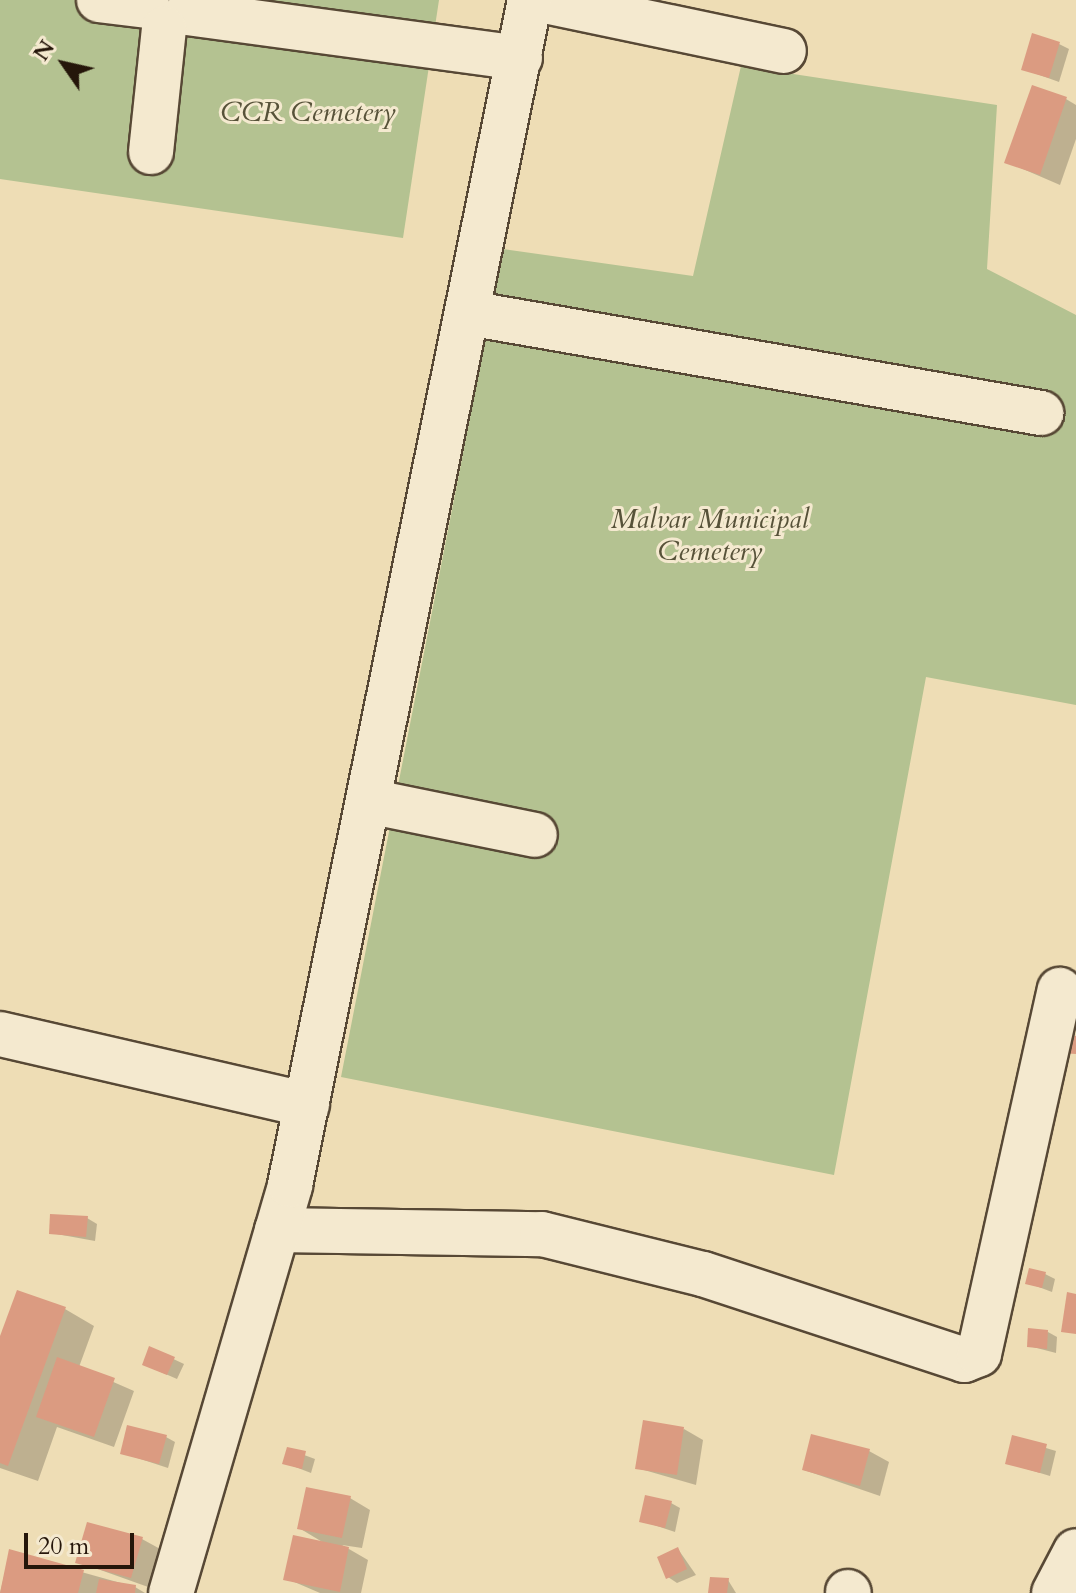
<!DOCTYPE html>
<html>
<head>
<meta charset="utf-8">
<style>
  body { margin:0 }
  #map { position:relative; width:1076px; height:1593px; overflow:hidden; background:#eeddb5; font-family:Cardo,serif }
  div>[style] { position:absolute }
  .green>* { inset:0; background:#b4c291 }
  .shadow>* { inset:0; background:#0003 }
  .building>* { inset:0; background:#db9b81 }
  .roads { filter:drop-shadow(2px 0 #574835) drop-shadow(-2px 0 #574835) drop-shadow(0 2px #574835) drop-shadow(0 -2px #574835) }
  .minor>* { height:44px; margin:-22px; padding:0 22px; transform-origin:22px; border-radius:22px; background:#f4e9cf }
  span { translate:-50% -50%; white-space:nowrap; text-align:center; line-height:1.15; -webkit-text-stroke:6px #f4e9cf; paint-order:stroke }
  .park-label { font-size:28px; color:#575239; font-style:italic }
  .north { position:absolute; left:24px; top:24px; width:80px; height:80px; -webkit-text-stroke:6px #f4e9cf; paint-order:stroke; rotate:304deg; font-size:22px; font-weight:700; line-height:32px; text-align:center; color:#25160a }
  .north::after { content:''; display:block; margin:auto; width:28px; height:36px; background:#25160a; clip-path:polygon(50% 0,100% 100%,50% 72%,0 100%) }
  .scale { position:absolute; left:24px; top:1533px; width:110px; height:36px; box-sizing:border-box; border:4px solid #25160a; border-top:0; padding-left:10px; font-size:24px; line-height:28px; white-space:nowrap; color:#25160a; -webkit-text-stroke:6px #f4e9cf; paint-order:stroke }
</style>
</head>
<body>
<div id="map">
  <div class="green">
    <i style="clip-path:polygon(0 0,439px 0,403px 238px,0 179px)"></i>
    <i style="clip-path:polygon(741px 66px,997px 105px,987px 269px,1076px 315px,1076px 705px,926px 677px,834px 1175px,341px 1077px,503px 249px,693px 276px)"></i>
  </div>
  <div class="shadow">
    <i style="clip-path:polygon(1059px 44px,1069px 49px,1059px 82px,1023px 69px)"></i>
    <i style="clip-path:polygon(1066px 99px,1076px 105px,1076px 139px,1060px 185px,1007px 162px)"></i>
    <i style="clip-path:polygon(87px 1218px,97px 1224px,95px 1241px,51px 1233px)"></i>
    <i style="clip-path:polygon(1045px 1274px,1055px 1279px,1052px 1292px,1028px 1283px)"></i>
    <i style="clip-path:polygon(65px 1309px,94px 1326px,79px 1367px,134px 1391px,114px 1447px,57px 1427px,38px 1481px,0 1468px,0 1338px)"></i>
    <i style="clip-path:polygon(1048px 1332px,1057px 1337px,1056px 1353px,1029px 1346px)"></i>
    <i style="clip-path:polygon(150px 1348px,184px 1364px,177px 1379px,154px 1369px)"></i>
    <i style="clip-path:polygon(684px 1429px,703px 1440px,696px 1485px,637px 1468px)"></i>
    <i style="clip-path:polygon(166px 1437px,175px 1442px,168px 1468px,122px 1453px)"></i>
    <i style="clip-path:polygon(1013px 1438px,1056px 1451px,1050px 1476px,1007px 1463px)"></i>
    <i style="clip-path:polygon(288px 1449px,315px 1459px,311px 1473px,285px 1463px)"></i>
    <i style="clip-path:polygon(869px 1451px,889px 1462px,880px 1496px,804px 1470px)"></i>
    <i style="clip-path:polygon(350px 1498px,370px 1510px,362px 1548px,342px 1545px,368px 1560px,361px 1593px,320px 1593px,285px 1578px,324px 1543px,299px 1528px)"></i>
    <i style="clip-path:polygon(671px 1503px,680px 1508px,675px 1532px,642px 1521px)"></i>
    <i style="clip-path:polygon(142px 1539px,162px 1550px,151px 1588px,78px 1562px)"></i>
    <i style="clip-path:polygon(678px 1549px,696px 1575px,677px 1583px,668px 1577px)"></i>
    <i style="clip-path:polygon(10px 1552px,135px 1587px,145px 1593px,0 1593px)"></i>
    <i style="clip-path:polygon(728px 1580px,736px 1593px,710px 1593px)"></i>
  </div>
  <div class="building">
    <i style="clip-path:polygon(1032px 33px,1060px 42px,1049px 78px,1021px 70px)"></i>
    <i style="clip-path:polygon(1032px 85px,1067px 97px,1040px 175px,1004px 163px)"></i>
    <i style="clip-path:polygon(1062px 1034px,1076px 1036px,1076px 1054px,1060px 1053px)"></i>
    <i style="clip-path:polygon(50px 1214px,88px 1216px,86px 1237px,49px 1234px)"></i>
    <i style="clip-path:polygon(1029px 1268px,1046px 1272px,1042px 1288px,1025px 1284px)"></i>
    <i style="clip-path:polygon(17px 1290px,66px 1307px,8px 1466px,0 1463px,0 1336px)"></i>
    <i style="clip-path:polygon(1067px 1292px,1076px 1294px,1076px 1334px,1061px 1332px)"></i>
    <i style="clip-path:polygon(1028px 1328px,1048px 1330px,1047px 1349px,1027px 1347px)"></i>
    <i style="clip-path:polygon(149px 1346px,175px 1357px,167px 1375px,142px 1365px)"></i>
    <i style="clip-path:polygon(57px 1357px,115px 1378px,94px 1437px,36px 1417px)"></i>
    <i style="clip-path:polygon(643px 1420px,684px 1427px,677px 1475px,635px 1469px)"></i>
    <i style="clip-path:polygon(127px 1425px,167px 1435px,159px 1464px,120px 1454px)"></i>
    <i style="clip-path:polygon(811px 1434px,870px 1449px,860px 1486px,802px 1470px)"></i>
    <i style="clip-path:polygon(1012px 1435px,1047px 1444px,1040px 1473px,1005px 1464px)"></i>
    <i style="clip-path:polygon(287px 1447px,306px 1451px,302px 1469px,282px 1464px)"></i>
    <i style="clip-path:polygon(306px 1487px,351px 1496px,342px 1538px,297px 1529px)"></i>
    <i style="clip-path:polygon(645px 1495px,672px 1501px,665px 1528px,639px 1522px)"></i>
    <i style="clip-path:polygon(87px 1522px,143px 1537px,131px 1578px,75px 1563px)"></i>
    <i style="clip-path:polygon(293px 1535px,349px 1547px,340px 1592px,283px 1580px)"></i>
    <i style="clip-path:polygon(678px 1547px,687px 1569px,666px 1579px,657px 1557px)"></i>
    <i style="clip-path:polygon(9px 1549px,84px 1570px,78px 1593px,0 1593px)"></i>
    <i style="clip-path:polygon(710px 1577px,729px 1578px,727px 1593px,708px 1593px)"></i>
    <i style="clip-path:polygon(99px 1579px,136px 1585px,135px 1593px,96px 1593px)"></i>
  </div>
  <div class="roads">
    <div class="minor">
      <i style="left:99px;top:0;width:49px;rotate:7deg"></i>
      <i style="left:540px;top:0;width:249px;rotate:11.8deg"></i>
      <i style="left:187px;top:13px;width:336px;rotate:7.7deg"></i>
      <i style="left:151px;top:152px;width:124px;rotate:-84deg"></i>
      <i style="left:468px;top:313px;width:582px;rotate:9.9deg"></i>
      <i style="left:373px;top:802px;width:165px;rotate:11.5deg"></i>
      <i style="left:0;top:1034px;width:315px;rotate:13deg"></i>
      <i style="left:277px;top:1230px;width:265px;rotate:0.9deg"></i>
      <i style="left:542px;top:1234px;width:166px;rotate:14deg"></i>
      <i style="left:703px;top:1274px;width:275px;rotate:18.2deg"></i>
      <i style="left:964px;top:1360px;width:16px;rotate:-22deg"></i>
      <i style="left:979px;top:1354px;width:373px;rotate:-77.5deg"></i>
      <i style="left:848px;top:1592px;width:1px;rotate:45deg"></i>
      <i style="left:171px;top:1593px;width:425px;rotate:-73.7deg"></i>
      <i style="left:290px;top:1185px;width:1209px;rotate:-78.55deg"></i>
      <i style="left:1054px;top:1593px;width:47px;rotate:-62.4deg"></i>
    </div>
  </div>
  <div class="park-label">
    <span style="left:308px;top:112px">CCR Cemetery</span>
    <span style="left:710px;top:535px">Malvar Municipal<br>Cemetery</span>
  </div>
  <div class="north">N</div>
  <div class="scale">20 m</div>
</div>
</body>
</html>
